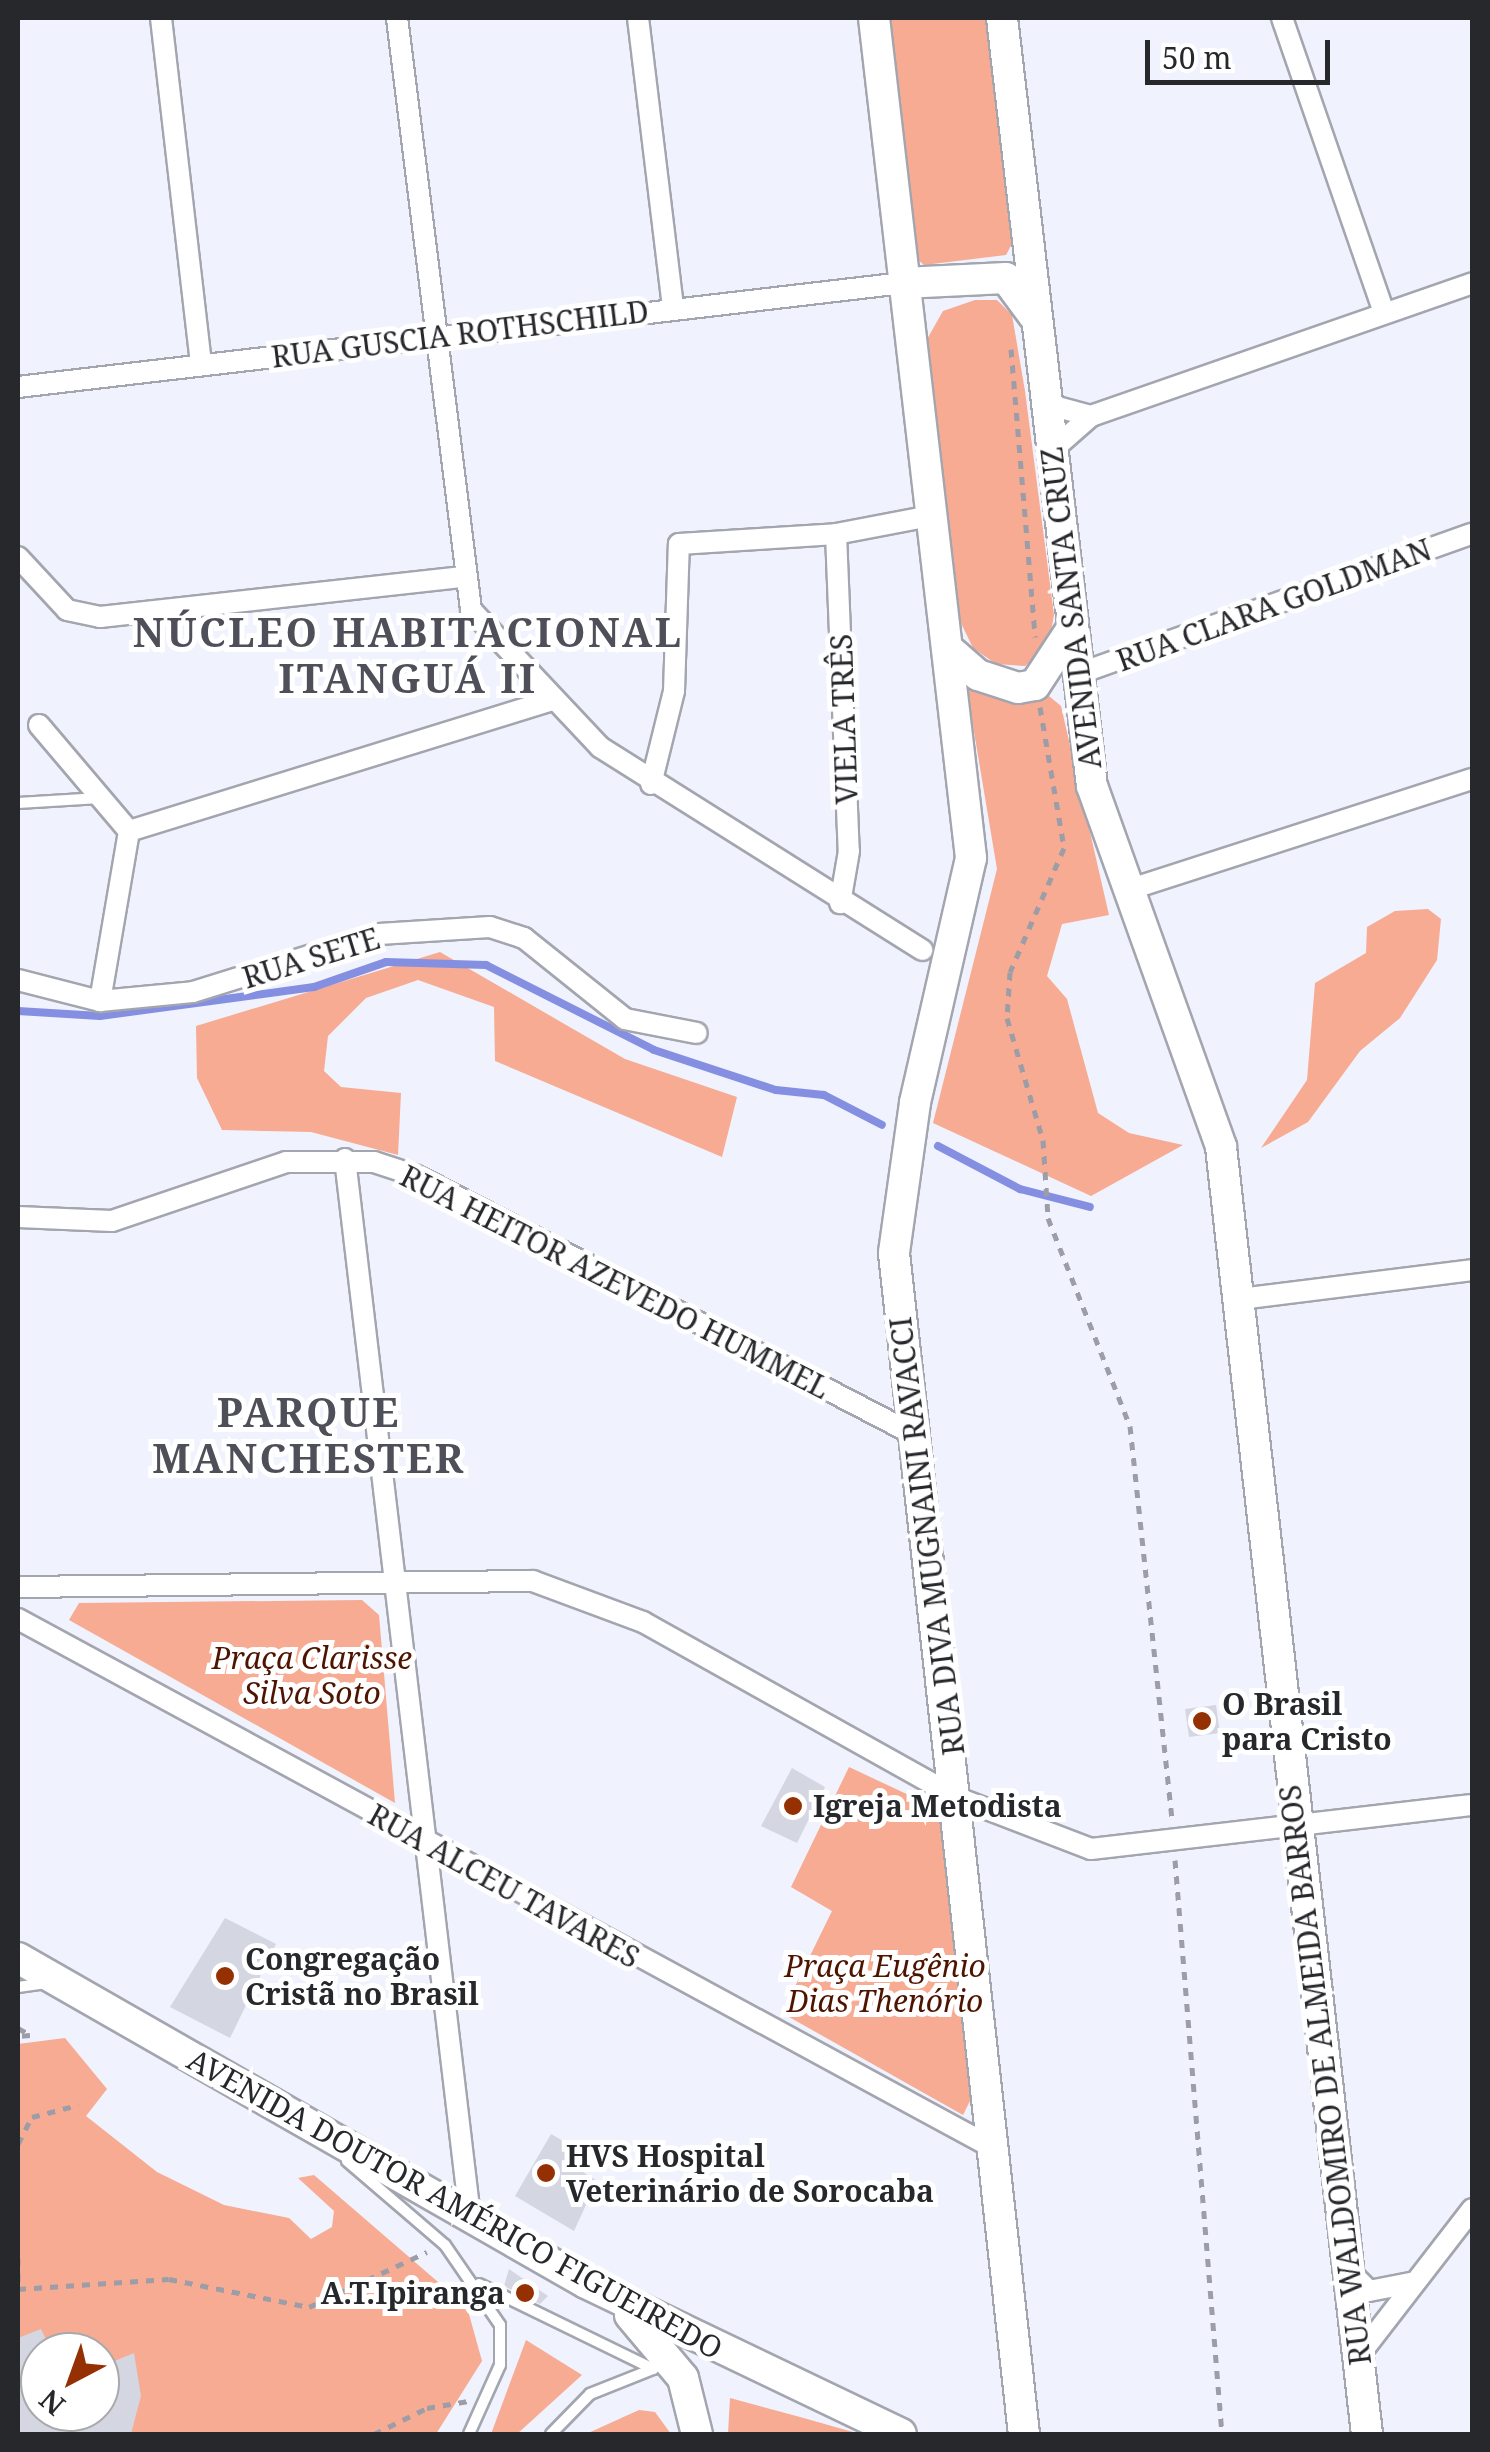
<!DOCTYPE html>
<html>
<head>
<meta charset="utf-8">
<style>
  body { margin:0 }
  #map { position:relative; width:1490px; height:2452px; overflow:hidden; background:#f0f2fd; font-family:"Noto Serif",serif }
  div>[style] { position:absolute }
  .green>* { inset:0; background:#f6ab92 }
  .stream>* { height:8px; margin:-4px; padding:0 4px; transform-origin:4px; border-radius:4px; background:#858fe1 }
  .building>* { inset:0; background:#d4d6e1 }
  .path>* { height:5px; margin-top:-2.5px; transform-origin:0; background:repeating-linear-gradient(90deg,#9c9da6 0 8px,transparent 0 16px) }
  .roads { filter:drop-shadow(2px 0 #a3a5af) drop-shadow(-2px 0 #a3a5af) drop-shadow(0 2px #a3a5af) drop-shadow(0 -2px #a3a5af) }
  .lane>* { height:10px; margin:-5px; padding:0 5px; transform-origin:5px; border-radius:5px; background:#fff }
  .street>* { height:20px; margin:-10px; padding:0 10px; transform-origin:10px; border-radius:10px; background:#fff }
  .secondary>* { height:30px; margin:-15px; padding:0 15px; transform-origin:15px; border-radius:15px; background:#fff }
  .dots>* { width:28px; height:28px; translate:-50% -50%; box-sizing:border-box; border:5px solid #fff; border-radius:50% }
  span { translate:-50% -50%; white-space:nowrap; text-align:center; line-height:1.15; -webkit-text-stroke:10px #fff; paint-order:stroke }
  .street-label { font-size:30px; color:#27282c }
  .park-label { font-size:30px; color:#4e1400; font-style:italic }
  .poi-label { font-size:30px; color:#27282c; font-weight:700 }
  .left { translate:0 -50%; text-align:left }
  .right { translate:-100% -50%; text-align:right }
  .district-label { font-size:40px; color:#4e4f59; font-weight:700; letter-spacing:2.5px }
  .frame { position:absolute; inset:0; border:20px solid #27282c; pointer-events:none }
  .north { position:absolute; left:20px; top:2332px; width:100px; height:100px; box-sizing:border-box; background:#fff; border:2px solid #a9a9ab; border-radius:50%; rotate:221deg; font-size:28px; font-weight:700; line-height:40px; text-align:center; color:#27282c }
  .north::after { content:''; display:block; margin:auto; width:35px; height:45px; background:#953002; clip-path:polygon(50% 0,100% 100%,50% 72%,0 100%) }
  .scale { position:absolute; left:1145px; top:40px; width:185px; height:45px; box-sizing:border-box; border:5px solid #27282c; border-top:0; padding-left:12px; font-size:30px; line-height:35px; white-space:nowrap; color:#27282c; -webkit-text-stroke:8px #fff; paint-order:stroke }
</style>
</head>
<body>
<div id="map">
  <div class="green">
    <i style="clip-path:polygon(891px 18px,989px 18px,1013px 242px,1006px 255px,924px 265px,916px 258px)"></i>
    <i style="clip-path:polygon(975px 300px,997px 300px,1012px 315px,1025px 391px,1054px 615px,1048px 648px,1025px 666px,996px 664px,973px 648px,961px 623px,926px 341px,943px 311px)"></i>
    <i style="clip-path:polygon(966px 684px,1023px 703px,1049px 696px,1061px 706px,1109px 915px,1062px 924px,1047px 976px,1067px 999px,1098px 1113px,1129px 1133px,1183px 1145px,1091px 1196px,933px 1123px,997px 869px)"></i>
    <i style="clip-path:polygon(1428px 909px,1441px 919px,1437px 960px,1400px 1018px,1360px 1051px,1308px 1122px,1261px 1148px,1307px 1080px,1315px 983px,1366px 953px,1367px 927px,1395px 911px)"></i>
    <i style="clip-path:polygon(440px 952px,625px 1059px,737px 1097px,722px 1157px,495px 1061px,494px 1007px,418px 980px,366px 998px,328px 1036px,324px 1071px,341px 1087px,401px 1093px,398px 1155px,311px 1132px,222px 1130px,197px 1078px,196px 1026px)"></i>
    <i style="clip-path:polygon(362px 1600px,379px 1615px,395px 1803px,69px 1620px,79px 1603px)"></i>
    <i style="clip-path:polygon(849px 1767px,930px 1805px,944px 1825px,975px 2091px,963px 2115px,782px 2013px,832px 1911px,791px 1887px)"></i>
    <i style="clip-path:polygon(evenodd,65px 2038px,107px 2089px,86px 2116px,157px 2172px,224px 2205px,289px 2218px,311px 2239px,332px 2227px,334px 2211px,298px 2178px,314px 2175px,467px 2307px,482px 2361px,436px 2434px,18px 2434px,18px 2044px,65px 2038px,40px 2352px,100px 2352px,100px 2412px,40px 2412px,40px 2352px)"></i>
    <i style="clip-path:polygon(526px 2340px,582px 2375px,517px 2434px,491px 2434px)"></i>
    <i style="clip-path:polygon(730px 2398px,800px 2417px,860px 2434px,728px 2434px)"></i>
    <i style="clip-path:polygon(639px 2410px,655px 2412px,671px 2434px,586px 2434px)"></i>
  </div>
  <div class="stream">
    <i style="left:18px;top:1011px;width:82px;rotate:3.5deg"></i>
    <i style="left:100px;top:1016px;width:216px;rotate:-7.7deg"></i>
    <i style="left:314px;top:987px;width:76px;rotate:-19.1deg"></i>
    <i style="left:386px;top:962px;width:100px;rotate:1.7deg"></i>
    <i style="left:486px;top:965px;width:188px;rotate:26.8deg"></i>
    <i style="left:654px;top:1050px;width:128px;rotate:18.2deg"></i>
    <i style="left:776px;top:1090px;width:48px;rotate:5.9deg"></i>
    <i style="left:824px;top:1095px;width:65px;rotate:27.3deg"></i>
    <i style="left:938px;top:1146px;width:93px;rotate:27.7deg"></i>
    <i style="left:1020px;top:1189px;width:72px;rotate:14.4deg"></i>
  </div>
  <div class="building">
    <i style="clip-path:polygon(1216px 1705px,1220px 1733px,1189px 1737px,1185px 1709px)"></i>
    <i style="clip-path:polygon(792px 1768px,825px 1787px,797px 1843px,761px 1826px)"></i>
    <i style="clip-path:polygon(225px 1918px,276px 1944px,230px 2038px,170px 2007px)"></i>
    <i style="clip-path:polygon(551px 2134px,577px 2149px,569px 2163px,597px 2181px,574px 2231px,515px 2196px)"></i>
    <i style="clip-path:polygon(509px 2269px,548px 2296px,540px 2304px,504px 2286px)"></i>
    <i style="clip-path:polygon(41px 2329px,52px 2352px,40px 2352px,40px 2412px,100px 2412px,100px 2367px,134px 2353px,141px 2396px,131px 2434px,18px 2434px,18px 2338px)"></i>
  </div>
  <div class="path">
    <i style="left:1011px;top:349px;width:289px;rotate:85.2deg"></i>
    <i style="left:1040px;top:707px;width:143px;rotate:80.3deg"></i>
    <i style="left:1064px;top:848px;width:135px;rotate:113.5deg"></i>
    <i style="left:1010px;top:972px;width:46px;rotate:93.7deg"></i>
    <i style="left:1007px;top:1018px;width:127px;rotate:73.6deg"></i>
    <i style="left:1043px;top:1140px;width:78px;rotate:86.3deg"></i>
    <i style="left:1048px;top:1218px;width:224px;rotate:68.5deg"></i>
    <i style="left:1130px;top:1426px;width:395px;rotate:83.9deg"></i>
    <i style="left:1175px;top:1860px;width:576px;rotate:85.32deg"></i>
    <i style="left:18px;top:2028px;width:14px;rotate:30deg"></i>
    <i style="left:30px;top:2035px;width:12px;rotate:175deg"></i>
    <i style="left:18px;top:2144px;width:30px;rotate:-63deg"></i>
    <i style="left:32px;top:2117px;width:48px;rotate:-14.6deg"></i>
    <i style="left:18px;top:2258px;width:31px;rotate:90deg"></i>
    <i style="left:18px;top:2289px;width:151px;rotate:-3.8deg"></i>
    <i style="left:169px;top:2279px;width:143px;rotate:11.3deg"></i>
    <i style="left:309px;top:2307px;width:130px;rotate:-25deg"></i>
    <i style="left:374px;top:2434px;width:59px;rotate:-26.1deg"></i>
    <i style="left:427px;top:2408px;width:42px;rotate:-9.7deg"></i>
  </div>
  <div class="roads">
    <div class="lane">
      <i style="left:18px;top:803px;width:82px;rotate:-3.5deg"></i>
      <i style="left:18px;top:1987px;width:29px;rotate:-8deg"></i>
      <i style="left:347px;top:2161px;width:129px;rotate:40.6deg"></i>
      <i style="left:445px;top:2245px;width:97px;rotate:55.5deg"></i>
      <i style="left:500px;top:2325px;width:40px;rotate:90deg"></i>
      <i style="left:500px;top:2365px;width:76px;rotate:114.2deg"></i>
      <i style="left:479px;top:2284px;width:194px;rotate:26deg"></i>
      <i style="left:551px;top:2434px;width:56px;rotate:-45.7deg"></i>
      <i style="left:590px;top:2394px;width:68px;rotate:-21.6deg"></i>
    </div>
    <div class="street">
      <i style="left:161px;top:18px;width:349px;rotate:83.4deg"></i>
      <i style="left:397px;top:18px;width:597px;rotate:82.87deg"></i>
      <i style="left:471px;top:610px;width:188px;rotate:46.7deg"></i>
      <i style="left:600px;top:747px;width:381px;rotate:32.2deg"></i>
      <i style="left:638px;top:18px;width:292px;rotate:83.1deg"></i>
      <i style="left:1282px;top:18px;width:311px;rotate:70.9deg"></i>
      <i style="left:18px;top:387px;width:891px;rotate:-6.7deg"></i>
      <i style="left:1046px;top:404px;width:47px;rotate:14.9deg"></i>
      <i style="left:1091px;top:416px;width:53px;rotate:138.8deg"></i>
      <i style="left:1091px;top:416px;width:404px;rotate:-19.2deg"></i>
      <i style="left:836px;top:534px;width:317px;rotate:87.7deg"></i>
      <i style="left:849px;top:851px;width:53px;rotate:99.8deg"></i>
      <i style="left:18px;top:557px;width:72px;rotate:47.2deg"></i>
      <i style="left:67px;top:610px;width:34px;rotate:12deg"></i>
      <i style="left:100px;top:617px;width:363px;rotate:-6.3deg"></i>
      <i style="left:1075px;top:675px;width:421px;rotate:-19.6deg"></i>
      <i style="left:39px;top:725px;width:139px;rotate:49.7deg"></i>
      <i style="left:651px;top:784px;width:96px;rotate:-76.1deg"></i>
      <i style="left:674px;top:691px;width:147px;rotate:-88.1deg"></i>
      <i style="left:679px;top:544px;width:157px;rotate:-3.6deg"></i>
      <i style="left:836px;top:534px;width:96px;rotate:-10.8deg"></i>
      <i style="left:129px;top:831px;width:441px;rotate:-17.2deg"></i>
      <i style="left:1128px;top:890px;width:361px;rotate:-17.9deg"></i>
      <i style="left:18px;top:980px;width:85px;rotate:14.4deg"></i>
      <i style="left:100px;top:1001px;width:93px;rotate:-5.5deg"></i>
      <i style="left:193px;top:992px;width:195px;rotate:-17.3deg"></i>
      <i style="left:379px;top:934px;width:111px;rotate:-3.6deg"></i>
      <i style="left:490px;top:927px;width:36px;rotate:18deg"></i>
      <i style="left:524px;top:938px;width:129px;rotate:38.7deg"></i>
      <i style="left:625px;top:1019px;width:73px;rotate:11deg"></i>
      <i style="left:100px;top:1001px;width:172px;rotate:-80.3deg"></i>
      <i style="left:345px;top:1159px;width:1064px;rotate:83.26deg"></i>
      <i style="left:18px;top:1217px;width:94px;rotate:2.4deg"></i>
      <i style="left:112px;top:1221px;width:184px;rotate:-18.7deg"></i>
      <i style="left:286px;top:1162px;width:88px"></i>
      <i style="left:374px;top:1162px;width:45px;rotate:18deg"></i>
      <i style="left:417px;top:1176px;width:561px;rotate:27.48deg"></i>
      <i style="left:1240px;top:1299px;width:234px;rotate:-7.1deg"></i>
      <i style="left:18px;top:1587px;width:515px;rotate:-0.67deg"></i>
      <i style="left:533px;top:1581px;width:117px;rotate:20.4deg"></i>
      <i style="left:643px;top:1622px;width:361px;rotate:29.2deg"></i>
      <i style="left:958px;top:1798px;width:142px;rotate:21deg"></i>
      <i style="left:1091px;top:1849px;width:384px;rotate:-6.6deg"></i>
      <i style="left:18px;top:1619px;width:1109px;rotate:28.48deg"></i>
      <i style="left:1347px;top:2269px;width:31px;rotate:45deg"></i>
      <i style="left:1369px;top:2291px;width:43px;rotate:-10.8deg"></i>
      <i style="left:1357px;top:2358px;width:188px;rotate:-52.3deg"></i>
    </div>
    <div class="secondary">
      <i style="left:874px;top:18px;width:846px;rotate:83.41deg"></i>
      <i style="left:971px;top:858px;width:251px;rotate:102.9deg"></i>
      <i style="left:915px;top:1103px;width:151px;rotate:98deg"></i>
      <i style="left:894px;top:1253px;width:1188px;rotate:83.72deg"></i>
      <i style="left:1002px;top:18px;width:773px;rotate:83.32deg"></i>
      <i style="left:1092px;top:786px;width:383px;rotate:70.3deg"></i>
      <i style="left:1221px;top:1147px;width:1295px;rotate:83.53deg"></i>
      <i style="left:903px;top:283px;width:103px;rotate:-2.8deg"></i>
      <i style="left:1006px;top:278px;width:47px;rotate:53.6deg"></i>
      <i style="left:947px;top:648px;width:41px;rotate:41.1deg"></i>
      <i style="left:978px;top:675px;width:42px;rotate:18deg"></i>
      <i style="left:1018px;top:688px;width:17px;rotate:-10deg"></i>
      <i style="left:1035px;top:685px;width:62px;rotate:-56.8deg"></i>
      <i style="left:18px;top:1958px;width:654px;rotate:29.78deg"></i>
      <i style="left:586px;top:2283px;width:349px;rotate:25.6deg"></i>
      <i style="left:630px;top:2315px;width:82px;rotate:49.9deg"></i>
      <i style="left:683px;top:2378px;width:58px;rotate:76deg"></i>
    </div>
  </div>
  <div class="dots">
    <i style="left:1202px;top:1721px;background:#953002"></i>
    <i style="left:793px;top:1806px;background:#953002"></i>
    <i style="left:225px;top:1976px;background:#953002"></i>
    <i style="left:546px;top:2173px;background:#953002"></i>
    <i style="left:525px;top:2293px;background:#953002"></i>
  </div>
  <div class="street-label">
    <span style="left:460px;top:334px;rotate:-7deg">RUA GUSCIA ROTHSCHILD</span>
    <span style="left:1274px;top:605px;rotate:-20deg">RUA CLARA GOLDMAN</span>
    <span style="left:1071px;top:608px;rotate:-97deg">AVENIDA SANTA CRUZ</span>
    <span style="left:844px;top:719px;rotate:-92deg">VIELA TRÊS</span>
    <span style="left:311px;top:958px;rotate:-17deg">RUA SETE</span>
    <span style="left:615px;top:1282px;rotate:27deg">RUA HEITOR AZEVEDO HUMMEL</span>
    <span style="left:927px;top:1536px;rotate:-97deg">RUA DIVA MUGNAINI RAVACCI</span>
    <span style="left:504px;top:1886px;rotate:29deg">RUA ALCEU TAVARES</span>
    <span style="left:1325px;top:2075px;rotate:-97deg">RUA WALDOMIRO DE ALMEIDA BARROS</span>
    <span style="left:455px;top:2204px;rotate:29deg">AVENIDA DOUTOR AMÉRICO FIGUEIREDO</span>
  </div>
  <div class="park-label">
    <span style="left:312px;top:1675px">Praça Clarisse<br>Silva Soto</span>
    <span style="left:885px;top:1983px">Praça Eugênio<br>Dias Thenório</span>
  </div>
  <div class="poi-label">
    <span class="left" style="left:1222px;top:1721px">O Brasil<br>para Cristo</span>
    <span class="left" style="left:813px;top:1806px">Igreja Metodista</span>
    <span class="left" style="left:245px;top:1976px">Congregação<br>Cristã no Brasil</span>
    <span class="left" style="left:566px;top:2173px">HVS Hospital<br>Veterinário de Sorocaba</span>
    <span class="right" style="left:505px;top:2293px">A.T.Ipiranga</span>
  </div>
  <div class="district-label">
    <span style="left:408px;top:655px">NÚCLEO HABITACIONAL<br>ITANGUÁ II</span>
    <span style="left:309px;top:1435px">PARQUE<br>MANCHESTER</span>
  </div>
  <div class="frame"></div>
  <div class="north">N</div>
  <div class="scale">50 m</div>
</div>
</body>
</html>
